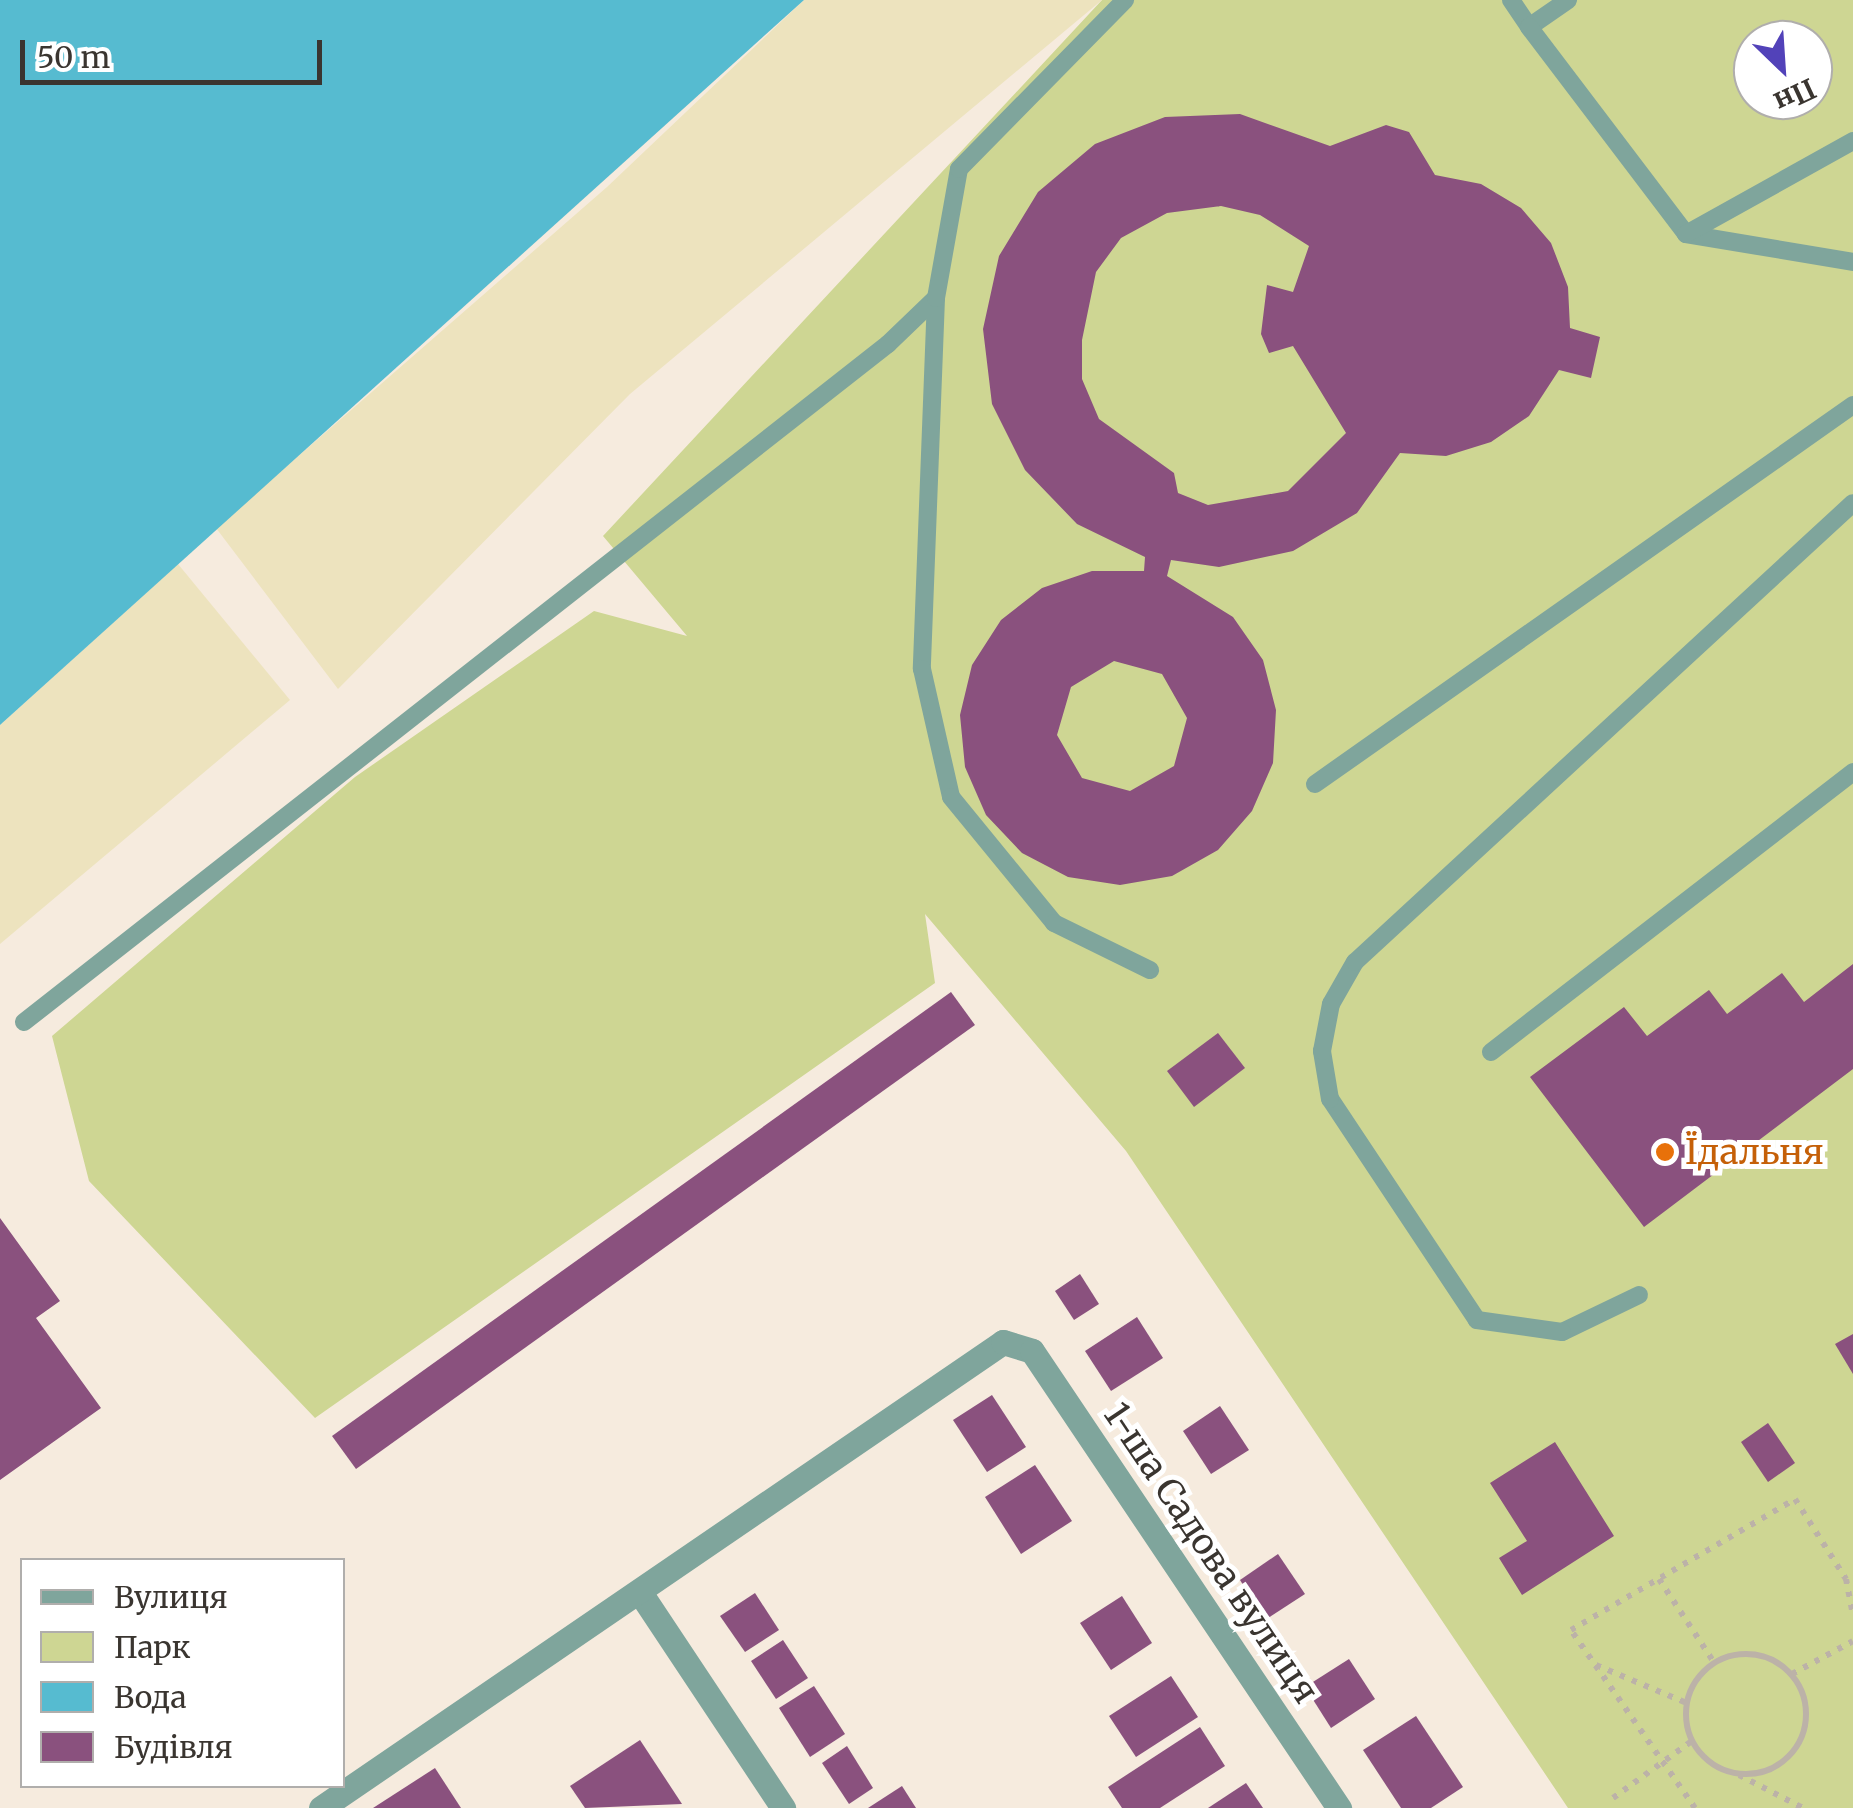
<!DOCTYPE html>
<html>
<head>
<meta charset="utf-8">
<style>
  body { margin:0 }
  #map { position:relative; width:1853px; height:1808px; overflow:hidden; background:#f6ebde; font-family:Merriweather,serif }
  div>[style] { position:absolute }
  .green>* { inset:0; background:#ced693 }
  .sand>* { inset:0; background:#ede3be }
  .water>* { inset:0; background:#56bbd0 }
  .building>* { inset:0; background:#8a517e }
  .path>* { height:6px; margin-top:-3px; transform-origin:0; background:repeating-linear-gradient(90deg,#bcb2a8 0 5px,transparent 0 13px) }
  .path>.ring { margin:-3px; padding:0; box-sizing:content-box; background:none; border:6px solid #bcb2a8; border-radius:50% }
  .lane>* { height:18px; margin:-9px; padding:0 9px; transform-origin:9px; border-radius:9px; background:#7fa59c }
  .street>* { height:25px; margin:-12.5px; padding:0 12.5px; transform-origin:12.5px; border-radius:12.5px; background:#7fa59c }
  .dots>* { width:28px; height:28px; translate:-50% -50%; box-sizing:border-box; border:5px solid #fff; border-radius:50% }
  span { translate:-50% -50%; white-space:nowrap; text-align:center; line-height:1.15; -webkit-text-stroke:10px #fff; paint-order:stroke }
  .food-label { font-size:35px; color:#c56008 }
  .left { translate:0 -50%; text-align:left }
  .street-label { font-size:35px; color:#3a3530 }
  .legend { position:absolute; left:20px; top:1558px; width:325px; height:230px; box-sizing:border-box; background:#fff; border:2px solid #b0aeac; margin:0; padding:12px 18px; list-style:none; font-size:30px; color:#3a3530 }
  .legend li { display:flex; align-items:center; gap:20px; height:50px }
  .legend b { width:50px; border:2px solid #b0aeac }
  .north { position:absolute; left:1733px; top:20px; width:100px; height:100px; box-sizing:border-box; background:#fff; border:2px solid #b0aeac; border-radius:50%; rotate:155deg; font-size:28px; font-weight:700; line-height:40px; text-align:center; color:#3a3530 }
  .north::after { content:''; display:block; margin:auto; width:35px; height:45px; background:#5242b9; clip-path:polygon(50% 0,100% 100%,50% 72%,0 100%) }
  .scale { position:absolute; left:20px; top:40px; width:302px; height:45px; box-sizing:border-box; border:5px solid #3a3530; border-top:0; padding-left:12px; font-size:30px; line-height:35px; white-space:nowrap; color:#3a3530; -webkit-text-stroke:8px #fff; paint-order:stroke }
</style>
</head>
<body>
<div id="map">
  <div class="green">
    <i style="clip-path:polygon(evenodd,1102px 0,1853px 0,1853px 1808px,1568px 1808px,1126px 1151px,925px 914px,935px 983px,315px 1418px,89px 1181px,52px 1036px,355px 777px,594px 611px,687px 636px,603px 536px,1102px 0,1753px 40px,1813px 40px,1813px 100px,1753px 100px,1753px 40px)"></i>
  </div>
  <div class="sand">
    <i style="clip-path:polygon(804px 0,1102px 0,630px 394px,338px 689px,216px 528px,607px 187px)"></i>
    <i style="clip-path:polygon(178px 564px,290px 700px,0 944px,0 725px)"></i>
  </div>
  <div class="water">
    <i style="clip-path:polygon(0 0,804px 0,0 725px)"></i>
  </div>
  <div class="building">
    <i style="clip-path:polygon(evenodd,1240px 114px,1330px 146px,1386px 125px,1409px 132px,1435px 175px,1481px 184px,1521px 208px,1551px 243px,1568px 287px,1570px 328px,1600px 337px,1591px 378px,1559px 370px,1529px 416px,1491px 442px,1446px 456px,1400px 453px,1357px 513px,1293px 551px,1219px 567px,1171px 560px,1167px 576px,1233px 617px,1263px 660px,1276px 710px,1273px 763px,1252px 811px,1218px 850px,1172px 876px,1120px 885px,1068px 877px,1022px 853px,986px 815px,965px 767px,960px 715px,972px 665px,1001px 620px,1042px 588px,1092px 571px,1144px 571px,1145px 557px,1077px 524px,1025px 470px,992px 404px,983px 329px,999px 256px,1038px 192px,1095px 144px,1165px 117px,1240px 114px,1221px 206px,1260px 215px,1309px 246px,1293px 292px,1267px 285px,1261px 334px,1269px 353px,1293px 346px,1346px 433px,1288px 491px,1208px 505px,1178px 493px,1174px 473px,1099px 419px,1082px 379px,1082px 340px,1096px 272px,1121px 238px,1167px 213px,1221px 206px,1240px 114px,1114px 661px,1162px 674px,1187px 718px,1174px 766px,1130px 791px,1082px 778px,1057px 735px,1071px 687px,1114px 661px)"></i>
    <i style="clip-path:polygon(1853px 964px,1853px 1069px,1644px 1227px,1530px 1077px,1624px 1007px,1647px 1036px,1709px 990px,1727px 1014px,1782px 973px,1804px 1002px)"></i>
    <i style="clip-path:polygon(951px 992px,975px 1025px,356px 1469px,332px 1436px)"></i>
    <i style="clip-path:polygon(1218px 1033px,1245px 1068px,1194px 1107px,1167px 1071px)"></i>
    <i style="clip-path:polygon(0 1218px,60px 1301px,36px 1318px,101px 1408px,0 1480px)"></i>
    <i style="clip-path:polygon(1080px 1274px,1099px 1304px,1074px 1320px,1055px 1291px)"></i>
    <i style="clip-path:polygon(1137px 1317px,1163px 1358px,1111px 1391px,1085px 1351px)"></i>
    <i style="clip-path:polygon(1853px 1334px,1853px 1374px,1835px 1344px)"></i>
    <i style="clip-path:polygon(992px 1395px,1026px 1447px,987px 1472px,953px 1420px)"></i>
    <i style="clip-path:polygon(1220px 1406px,1249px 1450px,1211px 1474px,1183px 1431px)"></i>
    <i style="clip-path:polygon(1768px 1423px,1795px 1463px,1768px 1482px,1741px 1442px)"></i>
    <i style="clip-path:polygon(1555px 1442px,1614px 1536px,1522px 1595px,1499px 1558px,1527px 1541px,1490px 1483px)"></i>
    <i style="clip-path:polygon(1035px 1465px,1072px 1521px,1021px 1554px,985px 1497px)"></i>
    <i style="clip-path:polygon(1278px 1554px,1305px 1594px,1265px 1620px,1240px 1580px)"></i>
    <i style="clip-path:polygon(755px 1593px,779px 1630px,745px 1652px,720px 1616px)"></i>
    <i style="clip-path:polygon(1122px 1596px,1152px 1643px,1111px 1670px,1080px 1623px)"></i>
    <i style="clip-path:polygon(783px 1640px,808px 1678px,776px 1699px,751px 1661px)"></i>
    <i style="clip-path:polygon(1349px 1659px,1375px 1699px,1331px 1728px,1305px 1687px)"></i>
    <i style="clip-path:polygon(1171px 1676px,1198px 1717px,1136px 1757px,1109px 1716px)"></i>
    <i style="clip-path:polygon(814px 1686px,845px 1734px,810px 1757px,779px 1708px)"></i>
    <i style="clip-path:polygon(1416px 1716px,1463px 1787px,1431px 1808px,1401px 1808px,1363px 1750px)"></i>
    <i style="clip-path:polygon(1200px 1727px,1225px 1766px,1160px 1808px,1122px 1808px,1108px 1787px)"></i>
    <i style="clip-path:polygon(640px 1740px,682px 1804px,585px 1808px,570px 1786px)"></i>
    <i style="clip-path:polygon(847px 1746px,873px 1788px,849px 1804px,822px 1763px)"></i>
    <i style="clip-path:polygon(435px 1768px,461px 1808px,373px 1808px)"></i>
    <i style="clip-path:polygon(1246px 1783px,1263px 1808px,1208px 1808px)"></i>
    <i style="clip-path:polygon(902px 1786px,916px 1808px,868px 1808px)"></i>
  </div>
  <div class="path">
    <i style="left:1659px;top:1579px;width:102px;rotate:56.6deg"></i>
    <i class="ring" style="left:1686px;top:1654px;width:114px;height:114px"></i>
    <i style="left:1596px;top:1665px;width:99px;rotate:22.7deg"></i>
    <i style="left:1792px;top:1674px;width:69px;rotate:-28.4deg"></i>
    <i style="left:1739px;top:1775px;width:72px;rotate:27.3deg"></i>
    <i style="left:1613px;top:1798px;width:99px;rotate:-35.9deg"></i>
    <i style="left:1695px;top:1808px;width:217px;rotate:-124.9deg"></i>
    <i style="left:1571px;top:1630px;width:259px;rotate:-30.3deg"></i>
    <i style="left:1795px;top:1499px;width:95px;rotate:57.5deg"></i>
    <i style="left:1846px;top:1579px;width:37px;rotate:79deg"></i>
  </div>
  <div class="lane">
    <i style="left:1511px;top:0;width:32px;rotate:56deg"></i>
    <i style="left:1568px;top:0;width:47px;rotate:145.3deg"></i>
    <i style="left:1529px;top:27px;width:260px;rotate:52.8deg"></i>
    <i style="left:1686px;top:234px;width:169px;rotate:9.5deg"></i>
    <i style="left:1686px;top:234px;width:191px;rotate:-29.1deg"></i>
    <i style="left:936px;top:298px;width:371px;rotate:92.2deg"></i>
    <i style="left:922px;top:669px;width:131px;rotate:77.2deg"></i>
    <i style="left:951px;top:797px;width:163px;rotate:50.7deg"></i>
    <i style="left:1054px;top:923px;width:107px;rotate:26.1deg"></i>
    <i style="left:1315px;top:784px;width:658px;rotate:-35.16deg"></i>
    <i style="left:24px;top:1022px;width:1098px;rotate:-38.12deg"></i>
    <i style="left:888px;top:344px;width:66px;rotate:-43.8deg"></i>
    <i style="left:936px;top:298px;width:131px;rotate:-79.9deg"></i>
    <i style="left:959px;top:169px;width:237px;rotate:-45.5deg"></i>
    <i style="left:1491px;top:1052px;width:458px;rotate:-37.7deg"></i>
    <i style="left:1639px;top:1295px;width:85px;rotate:154.3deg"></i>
    <i style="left:1562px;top:1332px;width:86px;rotate:-172deg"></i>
    <i style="left:1477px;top:1320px;width:265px;rotate:-123.6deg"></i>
    <i style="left:1330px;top:1099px;width:49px;rotate:-99.5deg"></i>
    <i style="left:1322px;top:1051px;width:48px;rotate:-79.2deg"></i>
    <i style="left:1331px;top:1004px;width:48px;rotate:-60.3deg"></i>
    <i style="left:1355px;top:962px;width:677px;rotate:-42.67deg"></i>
  </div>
  <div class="street">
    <i style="left:641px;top:1594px;width:257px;rotate:56.4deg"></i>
    <i style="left:321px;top:1808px;width:826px;rotate:-34.34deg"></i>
    <i style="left:1003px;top:1342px;width:30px;rotate:17deg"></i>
    <i style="left:1032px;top:1351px;width:551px;rotate:56.11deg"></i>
  </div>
  <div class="dots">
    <i style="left:1665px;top:1152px;background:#e8710a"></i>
  </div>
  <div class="food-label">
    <span class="left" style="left:1685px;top:1152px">Їдальня</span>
  </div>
  <div class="street-label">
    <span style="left:1211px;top:1553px;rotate:56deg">1-ша Садова вулиця</span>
  </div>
  <ul class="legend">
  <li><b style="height:12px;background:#7fa59c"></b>Вулиця</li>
  <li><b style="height:28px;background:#ced693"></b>Парк</li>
  <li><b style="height:28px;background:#56bbd0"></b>Вода</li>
  <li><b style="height:28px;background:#8a517e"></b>Будівля</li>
  </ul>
  <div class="north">Пн</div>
  <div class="scale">50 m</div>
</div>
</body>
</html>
